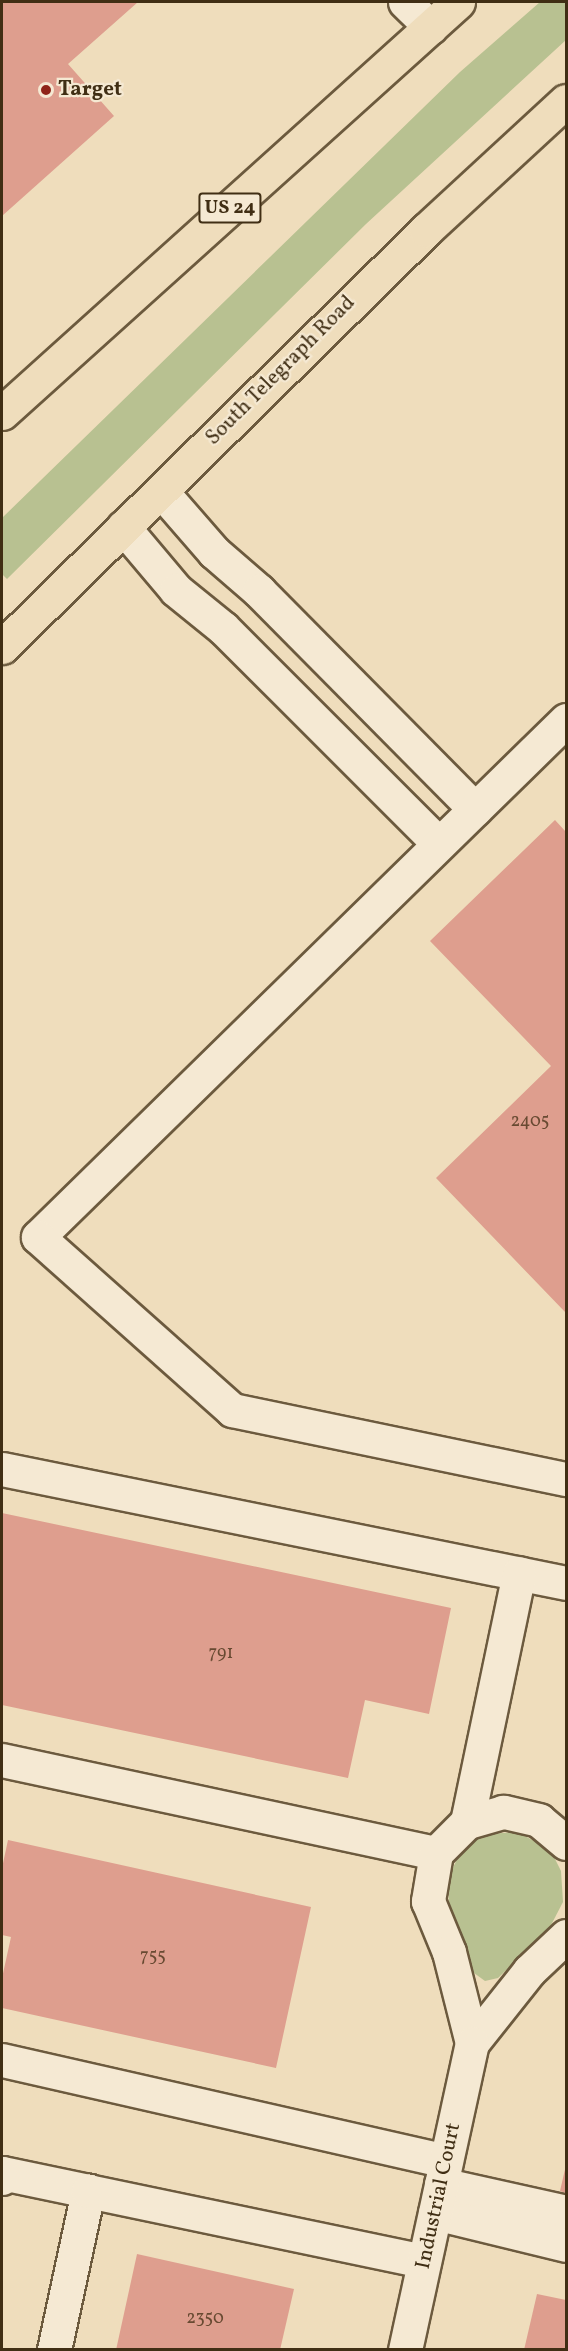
<!DOCTYPE html>
<html>
<head>
<meta charset="utf-8">
<style>
  body { margin:0 }
  #map { position:relative; width:568px; height:2351px; overflow:hidden; background:#efddbc; font-family:Vollkorn,serif }
  div>[style] { position:absolute }
  .green>* { inset:0; background:#b8c191 }
  .building>* { inset:0; background:#de9e8e }
  .roads { filter:drop-shadow(2px 0 #6c5a3e) drop-shadow(-2px 0 #6c5a3e) drop-shadow(0 2px #6c5a3e) drop-shadow(0 -2px #6c5a3e) }
  .minor>* { height:33px; margin:-16.5px; padding:0 16.5px; transform-origin:16.5px; border-radius:16.5px; background:#f5e9d3 }
  .highway>* { height:33px; margin:-16.5px; padding:0 16.5px; transform-origin:16.5px; border-radius:16.5px; background:#efddbc }
  .dots>* { width:16px; height:16px; translate:-50% -50%; box-sizing:border-box; border:3px solid #f5e9d3; border-radius:50% }
  span { translate:-50% -50%; white-space:nowrap; text-align:center; line-height:1.15; -webkit-text-stroke:4.5px #f5e9d3; paint-order:stroke }
  .number-label { font-size:18px; color:#684a32 }
  .number-label span { -webkit-text-stroke-width:0 }
  .shield-label span { padding:2px 4px; background:#f5e9d3; border:2px solid; border-radius:4px; -webkit-text-stroke-width:0 }
  .shield-label { font-size:20px; color:#402e14; font-weight:700 }
  .poi-label { font-size:21px; color:#402e14; font-weight:700 }
  .left { translate:0 -50%; text-align:left }
  .street-label { font-size:21px; color:#402e14 }
  .frame { position:absolute; inset:0; border:3px solid #402e14; pointer-events:none }
</style>
</head>
<body>
<div id="map">
  <div class="green">
    <i style="clip-path:polygon(540px 2px,566px 2px,566px 40px,366px 224px,7px 579px,2px 574px,2px 518px,460px 72px)"></i>
    <i style="clip-path:polygon(517px 1832px,544px 1846px,554px 1857px,561px 1871px,563px 1902px,549px 1929px,498px 1978px,485px 1981px,474px 1973px,449px 1908px,448px 1878px,461px 1851px,473px 1841px,487px 1834px)"></i>
  </div>
  <div class="building">
    <i style="clip-path:polygon(2px 2px,138px 2px,68px 64px,114px 116px,2px 216px)"></i>
    <i style="clip-path:polygon(555px 820px,566px 832px,566px 1313px,436px 1178px,551px 1066px,430px 941px)"></i>
    <i style="clip-path:polygon(2px 1513px,451px 1608px,429px 1714px,365px 1700px,348px 1778px,2px 1705px)"></i>
    <i style="clip-path:polygon(8px 1840px,311px 1907px,276px 2068px,2px 2008px,2px 1978px,11px 1937px,2px 1935px,2px 1868px)"></i>
    <i style="clip-path:polygon(566px 2165px,566px 2193px,560px 2191px)"></i>
    <i style="clip-path:polygon(137px 2254px,294px 2289px,280px 2350px,116px 2350px)"></i>
    <i style="clip-path:polygon(537px 2294px,566px 2300px,566px 2350px,524px 2350px)"></i>
  </div>
  <div class="roads">
    <div class="minor">
      <i style="left:405px;top:2px;width:36px;rotate:44deg"></i>
      <i style="left:161px;top:491px;width:81px;rotate:49deg"></i>
      <i style="left:214px;top:552px;width:60px;rotate:40.9deg"></i>
      <i style="left:259px;top:591px;width:307px;rotate:45.3deg"></i>
      <i style="left:123px;top:527px;width:82px;rotate:49.9deg"></i>
      <i style="left:176px;top:590px;width:60px;rotate:39deg"></i>
      <i style="left:223px;top:628px;width:305px;rotate:45deg"></i>
      <i style="left:566px;top:720px;width:739px;rotate:135.6deg"></i>
      <i style="left:38px;top:1237px;width:260px;rotate:41.7deg"></i>
      <i style="left:232px;top:1410px;width:341px;rotate:11.7deg"></i>
      <i style="left:2px;top:1469px;width:575px;rotate:11.43deg"></i>
      <i style="left:2px;top:1760px;width:444px;rotate:12.1deg"></i>
      <i style="left:467px;top:1822px;width:254px;rotate:-78.2deg"></i>
      <i style="left:566px;top:1843px;width:35px;rotate:-140deg"></i>
      <i style="left:539px;top:1820px;width:37px;rotate:-167deg"></i>
      <i style="left:503px;top:1812px;width:37px;rotate:164deg"></i>
      <i style="left:467px;top:1822px;width:44px;rotate:135deg"></i>
      <i style="left:436px;top:1853px;width:49px;rotate:99.5deg"></i>
      <i style="left:428px;top:1901px;width:55px;rotate:67.6deg"></i>
      <i style="left:449px;top:1952px;width:94px;rotate:75.8deg"></i>
      <i style="left:472px;top:2043px;width:92px;rotate:-51.6deg"></i>
      <i style="left:529px;top:1971px;width:51px;rotate:-43.4deg"></i>
      <i style="left:2px;top:2060px;width:455px;rotate:12.8deg"></i>
      <i style="left:2px;top:2178px;width:5px;rotate:-90deg"></i>
      <i style="left:2px;top:2173px;width:88px;rotate:11.8deg"></i>
      <i style="left:441px;top:2184px;width:128px;rotate:12.6deg"></i>
      <i style="left:435px;top:2213px;width:135px;rotate:13.7deg"></i>
      <i style="left:54px;top:2350px;width:163px;rotate:-77.9deg"></i>
      <i style="left:88px;top:2191px;width:343px;rotate:11.8deg"></i>
      <i style="left:405px;top:2350px;width:314px;rotate:-77.7deg"></i>
    </div>
    <div class="highway">
      <i style="left:2px;top:413px;width:614px;rotate:-42.03deg"></i>
      <i style="left:2px;top:647px;width:595px;rotate:-44.52deg"></i>
      <i style="left:426px;top:230px;width:190px;rotate:-42.7deg"></i>
    </div>
  </div>
  <div class="dots">
    <i style="left:46px;top:90px;background:#8f2418"></i>
  </div>
  <div class="number-label">
    <span style="left:530px;top:1122px">2405</span>
    <span style="left:221px;top:1654px">791</span>
    <span style="left:153px;top:1957px">755</span>
    <span style="left:205px;top:2319px">2350</span>
  </div>
  <div class="shield-label">
    <span style="left:230px;top:208px">US 24</span>
  </div>
  <div class="poi-label">
    <span class="left" style="left:58px;top:90px">Target</span>
  </div>
  <div class="street-label">
    <span style="left:281px;top:371px;rotate:-45deg">South Telegraph Road</span>
    <span style="left:439px;top:2196px;rotate:-78deg">Industrial Court</span>
  </div>
  <div class="frame"></div>
</div>
</body>
</html>
